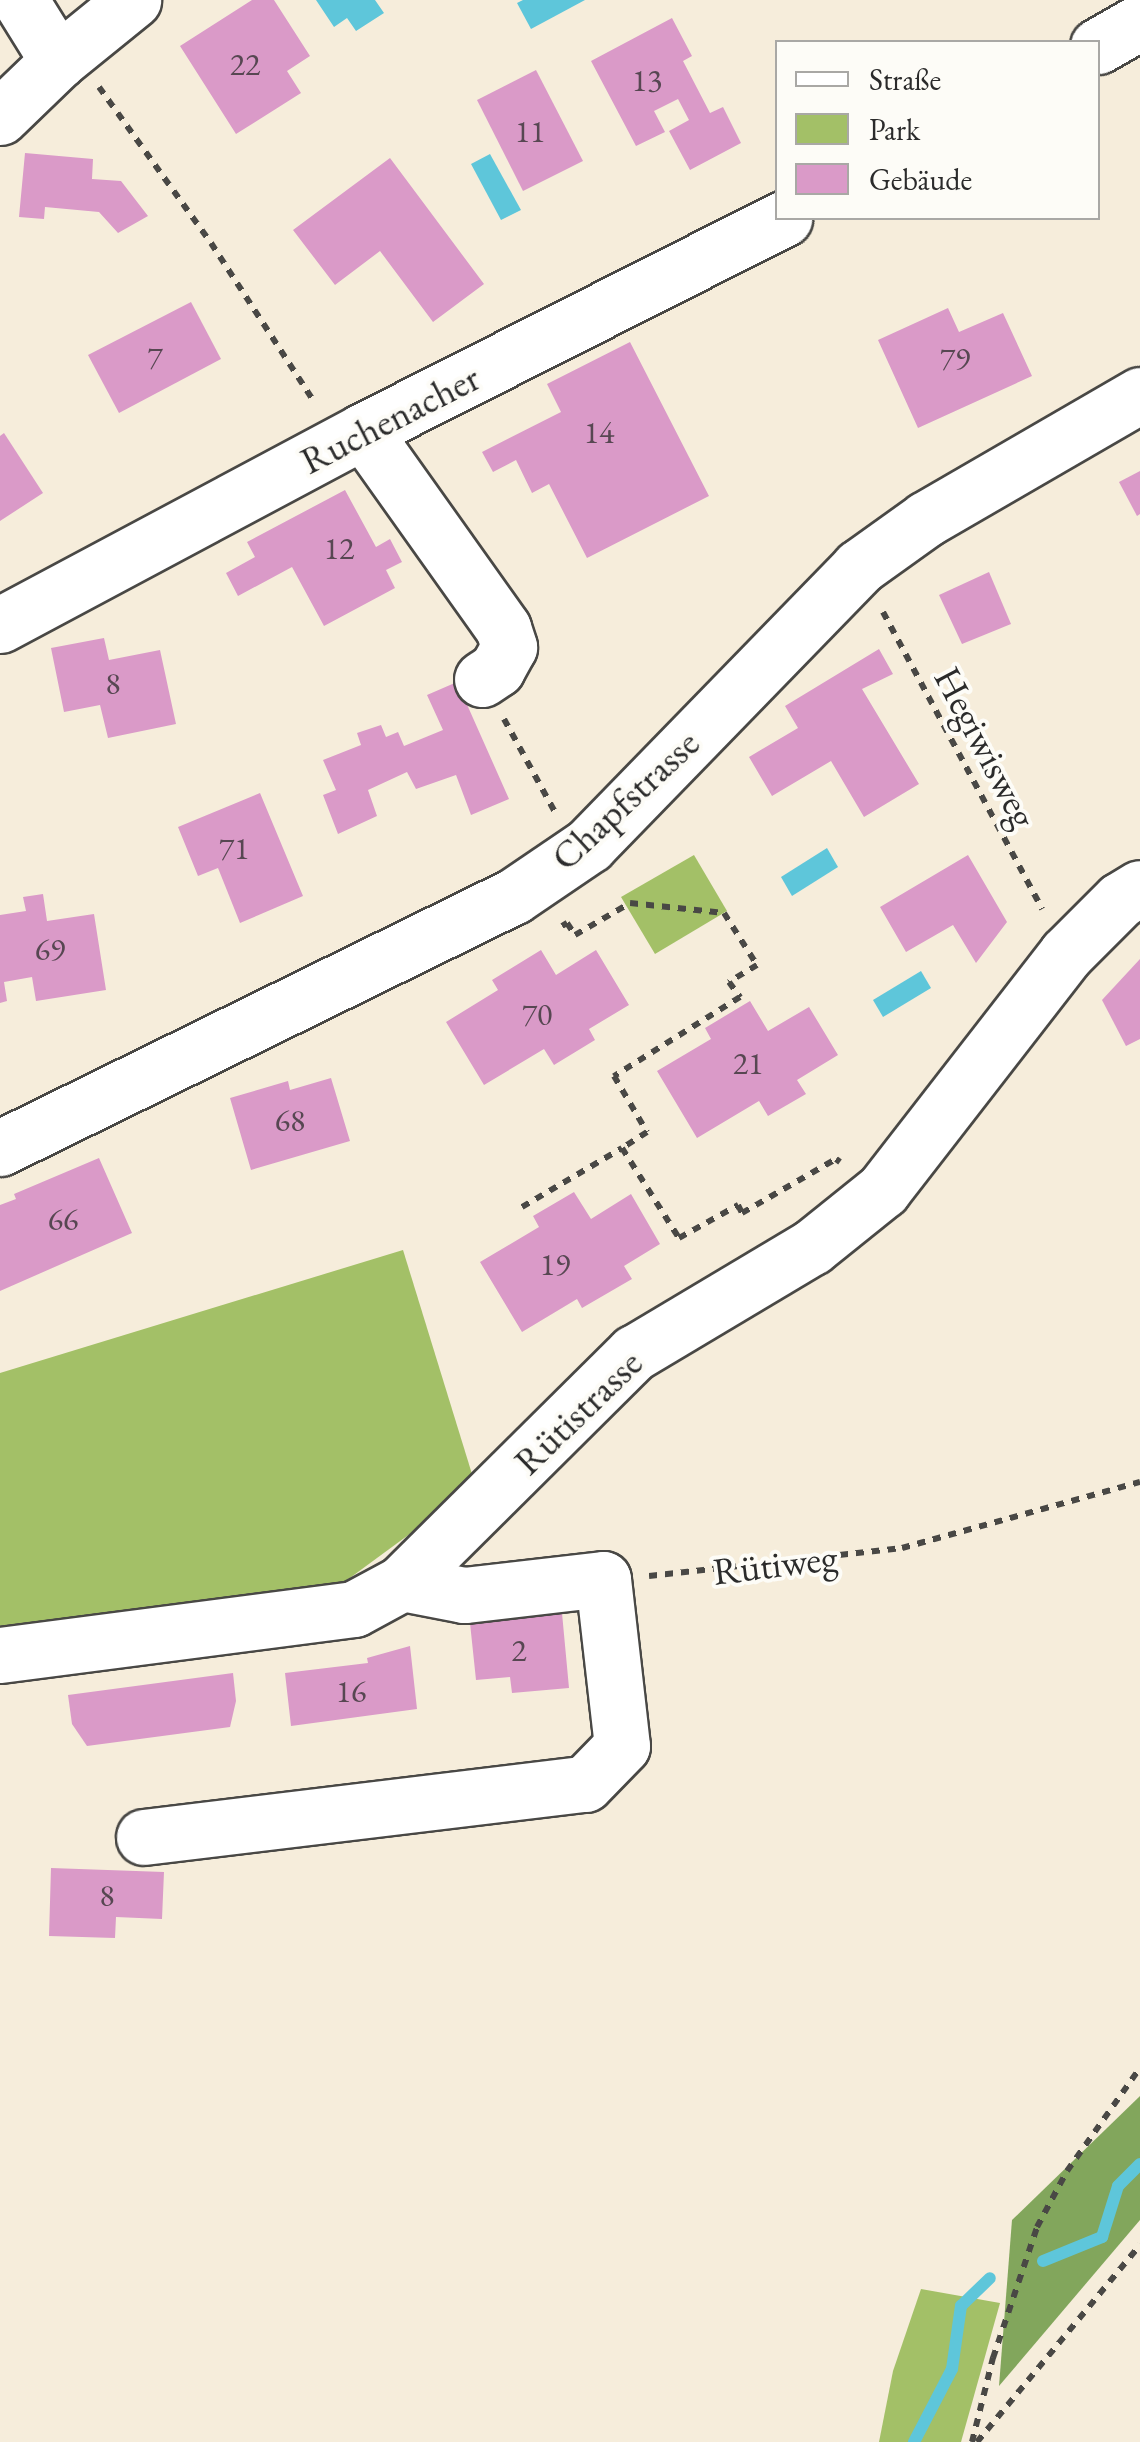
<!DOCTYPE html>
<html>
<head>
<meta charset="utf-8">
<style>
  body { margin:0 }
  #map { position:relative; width:1140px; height:2442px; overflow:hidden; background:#f6eddb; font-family:"EB Garamond",serif }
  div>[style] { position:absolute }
  .green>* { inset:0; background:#a3c067 }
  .forest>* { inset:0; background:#82a65c }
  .water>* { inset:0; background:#5ec6da }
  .stream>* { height:12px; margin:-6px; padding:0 6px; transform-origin:6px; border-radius:6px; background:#5ec6da }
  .building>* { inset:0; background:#da9ac8 }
  .path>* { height:6px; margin-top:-3px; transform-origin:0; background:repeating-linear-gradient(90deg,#494845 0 8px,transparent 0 16px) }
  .roads { filter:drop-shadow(2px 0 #494845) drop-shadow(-2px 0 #494845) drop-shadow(0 2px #494845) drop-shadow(0 -2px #494845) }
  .minor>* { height:55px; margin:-27.5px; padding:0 27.5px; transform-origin:27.5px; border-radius:27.5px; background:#fff }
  span { translate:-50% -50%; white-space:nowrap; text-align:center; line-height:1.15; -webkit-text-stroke:8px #fdfcf7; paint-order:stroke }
  .number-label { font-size:32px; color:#574752 }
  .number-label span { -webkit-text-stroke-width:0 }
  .street-label { font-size:38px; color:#2b2b2b }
  .legend { position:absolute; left:775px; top:40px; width:325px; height:180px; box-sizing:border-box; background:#fdfcf7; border:2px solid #a9a8a5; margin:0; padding:12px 18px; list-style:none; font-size:30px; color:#2b2b2b }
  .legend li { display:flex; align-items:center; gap:20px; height:50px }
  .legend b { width:50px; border:2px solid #a9a8a5 }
</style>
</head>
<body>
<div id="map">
  <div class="green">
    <i style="clip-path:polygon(694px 855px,727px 911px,655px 954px,621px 897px)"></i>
    <i style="clip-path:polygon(403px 1250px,472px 1474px,441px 1511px,343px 1583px,0 1626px,0 1373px)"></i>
    <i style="clip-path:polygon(921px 2289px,1000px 2303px,961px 2442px,879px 2442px,893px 2371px)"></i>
  </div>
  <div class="forest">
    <i style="clip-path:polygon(1140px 2096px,1140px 2220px,999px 2386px,1012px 2220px)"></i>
  </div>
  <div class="water">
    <i style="clip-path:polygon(316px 0,375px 0,384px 13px,356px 31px,347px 18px,334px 27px)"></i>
    <i style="clip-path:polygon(523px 0,585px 0,531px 29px,517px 3px)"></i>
    <i style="clip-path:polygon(490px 154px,521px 210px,501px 220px,471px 164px)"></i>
    <i style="clip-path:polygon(827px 848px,838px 867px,792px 896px,781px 877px)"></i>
    <i style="clip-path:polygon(921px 971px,931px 988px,883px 1017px,873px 1000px)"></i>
  </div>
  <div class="stream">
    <i style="left:1043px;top:2261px;width:64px;rotate:-22.1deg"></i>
    <i style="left:1102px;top:2237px;width:53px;rotate:-72.6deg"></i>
    <i style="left:1118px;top:2186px;width:31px;rotate:-45deg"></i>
    <i style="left:914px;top:2442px;width:82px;rotate:-62.5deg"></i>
    <i style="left:952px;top:2369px;width:64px;rotate:-81.9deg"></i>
    <i style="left:961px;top:2306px;width:40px;rotate:-44deg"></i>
  </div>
  <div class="building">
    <i style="clip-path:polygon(252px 0,274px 0,310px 56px,287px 71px,301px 93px,236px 134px,180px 46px)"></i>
    <i style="clip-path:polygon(672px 18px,692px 56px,683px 61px,710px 113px,723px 107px,741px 143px,690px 170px,669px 131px,689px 120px,678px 99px,654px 111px,665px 132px,636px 146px,591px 61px)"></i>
    <i style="clip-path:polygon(536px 70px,583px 161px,523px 191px,477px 100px)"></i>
    <i style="clip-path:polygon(25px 153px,93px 159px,92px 179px,121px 181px,148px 216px,118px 233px,99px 212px,45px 207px,44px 219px,19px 217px)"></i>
    <i style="clip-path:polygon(390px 158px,484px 284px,433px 322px,380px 251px,335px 285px,293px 230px)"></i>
    <i style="clip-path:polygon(191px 302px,221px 359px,119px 413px,88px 355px)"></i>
    <i style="clip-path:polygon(948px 308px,959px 332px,1003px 313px,1032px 376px,918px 428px,878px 340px)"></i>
    <i style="clip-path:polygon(630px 342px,709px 496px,587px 558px,549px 484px,532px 493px,516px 460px,493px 472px,482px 452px,561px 412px,547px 384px)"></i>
    <i style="clip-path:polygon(4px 433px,43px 493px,0 521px,0 436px)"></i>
    <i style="clip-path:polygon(1140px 471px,1140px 514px,1137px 516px,1119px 482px)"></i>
    <i style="clip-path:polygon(345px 490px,376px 547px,390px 539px,402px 562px,386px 570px,395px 588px,324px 626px,292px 567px,238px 596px,226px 573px,255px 557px,247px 542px)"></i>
    <i style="clip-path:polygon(989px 572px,1011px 624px,962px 644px,939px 595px)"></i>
    <i style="clip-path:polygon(104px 638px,109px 660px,160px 650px,176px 724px,108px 738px,100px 705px,64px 712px,51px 648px)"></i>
    <i style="clip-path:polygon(879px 649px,893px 674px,862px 689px,919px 784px,864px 817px,831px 761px,772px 796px,749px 757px,798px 728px,785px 706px)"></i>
    <i style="clip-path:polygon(457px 682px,509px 799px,471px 815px,456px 775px,416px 789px,407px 772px,368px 790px,377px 816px,338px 834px,323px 795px,336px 790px,323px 760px,361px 745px,357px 733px,381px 725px,386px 737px,398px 732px,404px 746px,443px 730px,427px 695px)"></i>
    <i style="clip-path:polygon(260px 793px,303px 896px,240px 923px,218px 868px,198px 876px,178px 827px)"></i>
    <i style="clip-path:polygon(968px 855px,1007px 922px,976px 963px,953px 925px,906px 952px,880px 907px)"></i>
    <i style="clip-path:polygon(43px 894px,47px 921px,94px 914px,106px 990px,36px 1001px,32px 977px,4px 982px,7px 1001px,0 1003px,0 915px,26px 911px,23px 897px)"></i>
    <i style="clip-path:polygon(541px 950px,556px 975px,596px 950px,629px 1005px,589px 1029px,595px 1040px,554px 1065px,544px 1049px,484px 1085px,446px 1022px,498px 990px,492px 980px)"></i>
    <i style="clip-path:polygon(1140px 959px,1140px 1039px,1126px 1046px,1102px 1000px)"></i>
    <i style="clip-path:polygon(750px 1001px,768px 1031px,809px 1007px,838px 1055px,797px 1080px,806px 1094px,768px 1116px,759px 1101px,697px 1138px,657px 1071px,711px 1039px,705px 1028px)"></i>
    <i style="clip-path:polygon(331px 1078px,350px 1141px,251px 1170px,230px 1098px,288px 1081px,290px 1090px)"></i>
    <i style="clip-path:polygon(99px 1158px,132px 1233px,0 1291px,0 1205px,16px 1199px,14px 1194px)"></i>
    <i style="clip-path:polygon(574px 1192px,591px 1219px,631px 1194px,660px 1244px,624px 1266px,632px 1279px,582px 1308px,577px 1299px,522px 1332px,480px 1262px,539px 1227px,533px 1216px)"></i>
    <i style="clip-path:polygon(562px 1613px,569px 1688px,512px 1693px,510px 1677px,476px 1680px,470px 1623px)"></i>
    <i style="clip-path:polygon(410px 1646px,417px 1709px,291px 1726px,285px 1673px,368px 1663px,367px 1658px)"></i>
    <i style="clip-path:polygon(233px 1673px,236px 1701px,230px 1727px,87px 1746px,72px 1724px,68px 1695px)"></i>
    <i style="clip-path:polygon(51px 1868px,164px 1872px,162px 1919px,116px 1917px,115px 1938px,49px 1936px)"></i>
  </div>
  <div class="path">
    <i style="left:99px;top:87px;width:192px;rotate:54.3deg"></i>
    <i style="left:211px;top:243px;width:191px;rotate:57deg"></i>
    <i style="left:883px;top:612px;width:337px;rotate:61.8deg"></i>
    <i style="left:504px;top:719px;width:108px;rotate:61.3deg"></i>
    <i style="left:562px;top:926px;width:6px;rotate:-31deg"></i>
    <i style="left:567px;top:923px;width:14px;rotate:56deg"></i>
    <i style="left:575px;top:935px;width:64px;rotate:-30.2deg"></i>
    <i style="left:630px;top:903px;width:95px;rotate:6.1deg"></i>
    <i style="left:724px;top:913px;width:62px;rotate:57.6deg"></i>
    <i style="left:757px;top:965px;width:33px;rotate:149deg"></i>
    <i style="left:729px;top:982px;width:19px;rotate:54deg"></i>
    <i style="left:740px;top:997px;width:149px;rotate:147.9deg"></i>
    <i style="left:614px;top:1076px;width:65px;rotate:59.5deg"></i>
    <i style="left:647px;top:1132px;width:30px;rotate:147deg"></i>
    <i style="left:622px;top:1148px;width:107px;rotate:57.7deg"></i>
    <i style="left:679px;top:1238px;width:68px;rotate:-29.2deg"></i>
    <i style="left:738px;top:1205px;width:9px;rotate:63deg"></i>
    <i style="left:742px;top:1213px;width:108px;rotate:-29.9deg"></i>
    <i style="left:836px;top:1159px;width:5px;rotate:37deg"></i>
    <i style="left:522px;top:1207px;width:116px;rotate:-30.5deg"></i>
    <i style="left:649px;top:1576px;width:255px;rotate:-6.3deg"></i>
    <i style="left:902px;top:1548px;width:247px;rotate:-15.5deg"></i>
    <i style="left:972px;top:2442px;width:87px;rotate:-76deg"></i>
    <i style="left:993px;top:2358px;width:138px;rotate:-71.4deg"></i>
    <i style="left:1037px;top:2227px;width:64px;rotate:-61.8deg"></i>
    <i style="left:1067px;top:2171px;width:126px;rotate:-54.7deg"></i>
    <i style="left:977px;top:2442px;width:256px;rotate:-50.4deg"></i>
  </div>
  <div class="roads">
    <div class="minor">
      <i style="left:20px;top:0;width:72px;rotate:58.1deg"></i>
      <i style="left:1098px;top:46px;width:48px;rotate:-29.7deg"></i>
      <i style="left:0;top:117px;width:81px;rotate:-44deg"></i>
      <i style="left:58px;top:61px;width:97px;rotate:-39.1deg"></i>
      <i style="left:363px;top:431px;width:242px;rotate:54.6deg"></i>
      <i style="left:503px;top:628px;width:20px;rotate:72deg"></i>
      <i style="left:509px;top:647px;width:25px;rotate:119deg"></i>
      <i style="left:497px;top:669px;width:18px;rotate:146deg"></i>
      <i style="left:0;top:625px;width:412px;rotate:-28.1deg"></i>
      <i style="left:363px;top:431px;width:472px;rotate:-26.8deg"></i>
      <i style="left:0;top:1148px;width:572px;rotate:-26.12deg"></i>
      <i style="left:514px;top:896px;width:91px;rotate:-34.2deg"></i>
      <i style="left:589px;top:845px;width:388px;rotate:-45.8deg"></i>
      <i style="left:859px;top:567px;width:82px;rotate:-35.6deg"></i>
      <i style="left:926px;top:519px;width:247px;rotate:-30.1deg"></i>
      <i style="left:0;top:1655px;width:357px;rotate:-7.4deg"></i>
      <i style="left:354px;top:1609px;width:55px;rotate:-28.4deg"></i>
      <i style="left:402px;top:1583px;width:327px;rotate:-44.8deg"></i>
      <i style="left:634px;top:1353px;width:207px;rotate:-30.8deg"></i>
      <i style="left:812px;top:1247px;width:91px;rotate:-38.8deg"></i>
      <i style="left:883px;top:1190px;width:299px;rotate:-52.2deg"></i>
      <i style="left:1066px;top:954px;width:76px;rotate:-45deg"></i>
      <i style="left:1120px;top:900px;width:23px;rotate:-31deg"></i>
      <i style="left:144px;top:1837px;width:444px;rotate:-6.9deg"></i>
      <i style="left:585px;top:1784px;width:53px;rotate:-45.8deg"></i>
      <i style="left:622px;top:1746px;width:168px;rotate:-96.5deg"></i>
      <i style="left:603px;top:1579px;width:140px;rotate:173.4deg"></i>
      <i style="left:464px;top:1595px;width:63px;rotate:-169deg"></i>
    </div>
  </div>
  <div class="number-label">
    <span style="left:245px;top:64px">22</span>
    <span style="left:647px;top:80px">13</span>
    <span style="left:530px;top:131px">11</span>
    <span style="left:155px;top:357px">7</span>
    <span style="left:955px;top:358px">79</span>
    <span style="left:599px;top:432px">14</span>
    <span style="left:339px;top:548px">12</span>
    <span style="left:113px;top:683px">8</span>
    <span style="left:234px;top:848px">71</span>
    <span style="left:50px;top:949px">69</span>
    <span style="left:537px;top:1014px">70</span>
    <span style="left:748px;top:1063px">21</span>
    <span style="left:290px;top:1120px">68</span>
    <span style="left:63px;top:1219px">66</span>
    <span style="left:555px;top:1264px">19</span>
    <span style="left:519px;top:1650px">2</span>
    <span style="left:351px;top:1691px">16</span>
    <span style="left:107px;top:1895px">8</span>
  </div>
  <div class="street-label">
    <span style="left:390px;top:419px;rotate:-27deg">Ruchenacher</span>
    <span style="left:986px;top:747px;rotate:62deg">Hegiwisweg</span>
    <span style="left:625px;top:800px;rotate:-43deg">Chapfstrasse</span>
    <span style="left:578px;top:1412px;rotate:-44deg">Rütistrasse</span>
    <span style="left:775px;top:1564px;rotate:-7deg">Rütiweg</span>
  </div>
  <ul class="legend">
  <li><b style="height:12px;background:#fff"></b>Straße</li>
  <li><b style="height:28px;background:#a3c067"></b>Park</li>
  <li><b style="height:28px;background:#da9ac8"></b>Gebäude</li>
  </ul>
</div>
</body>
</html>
